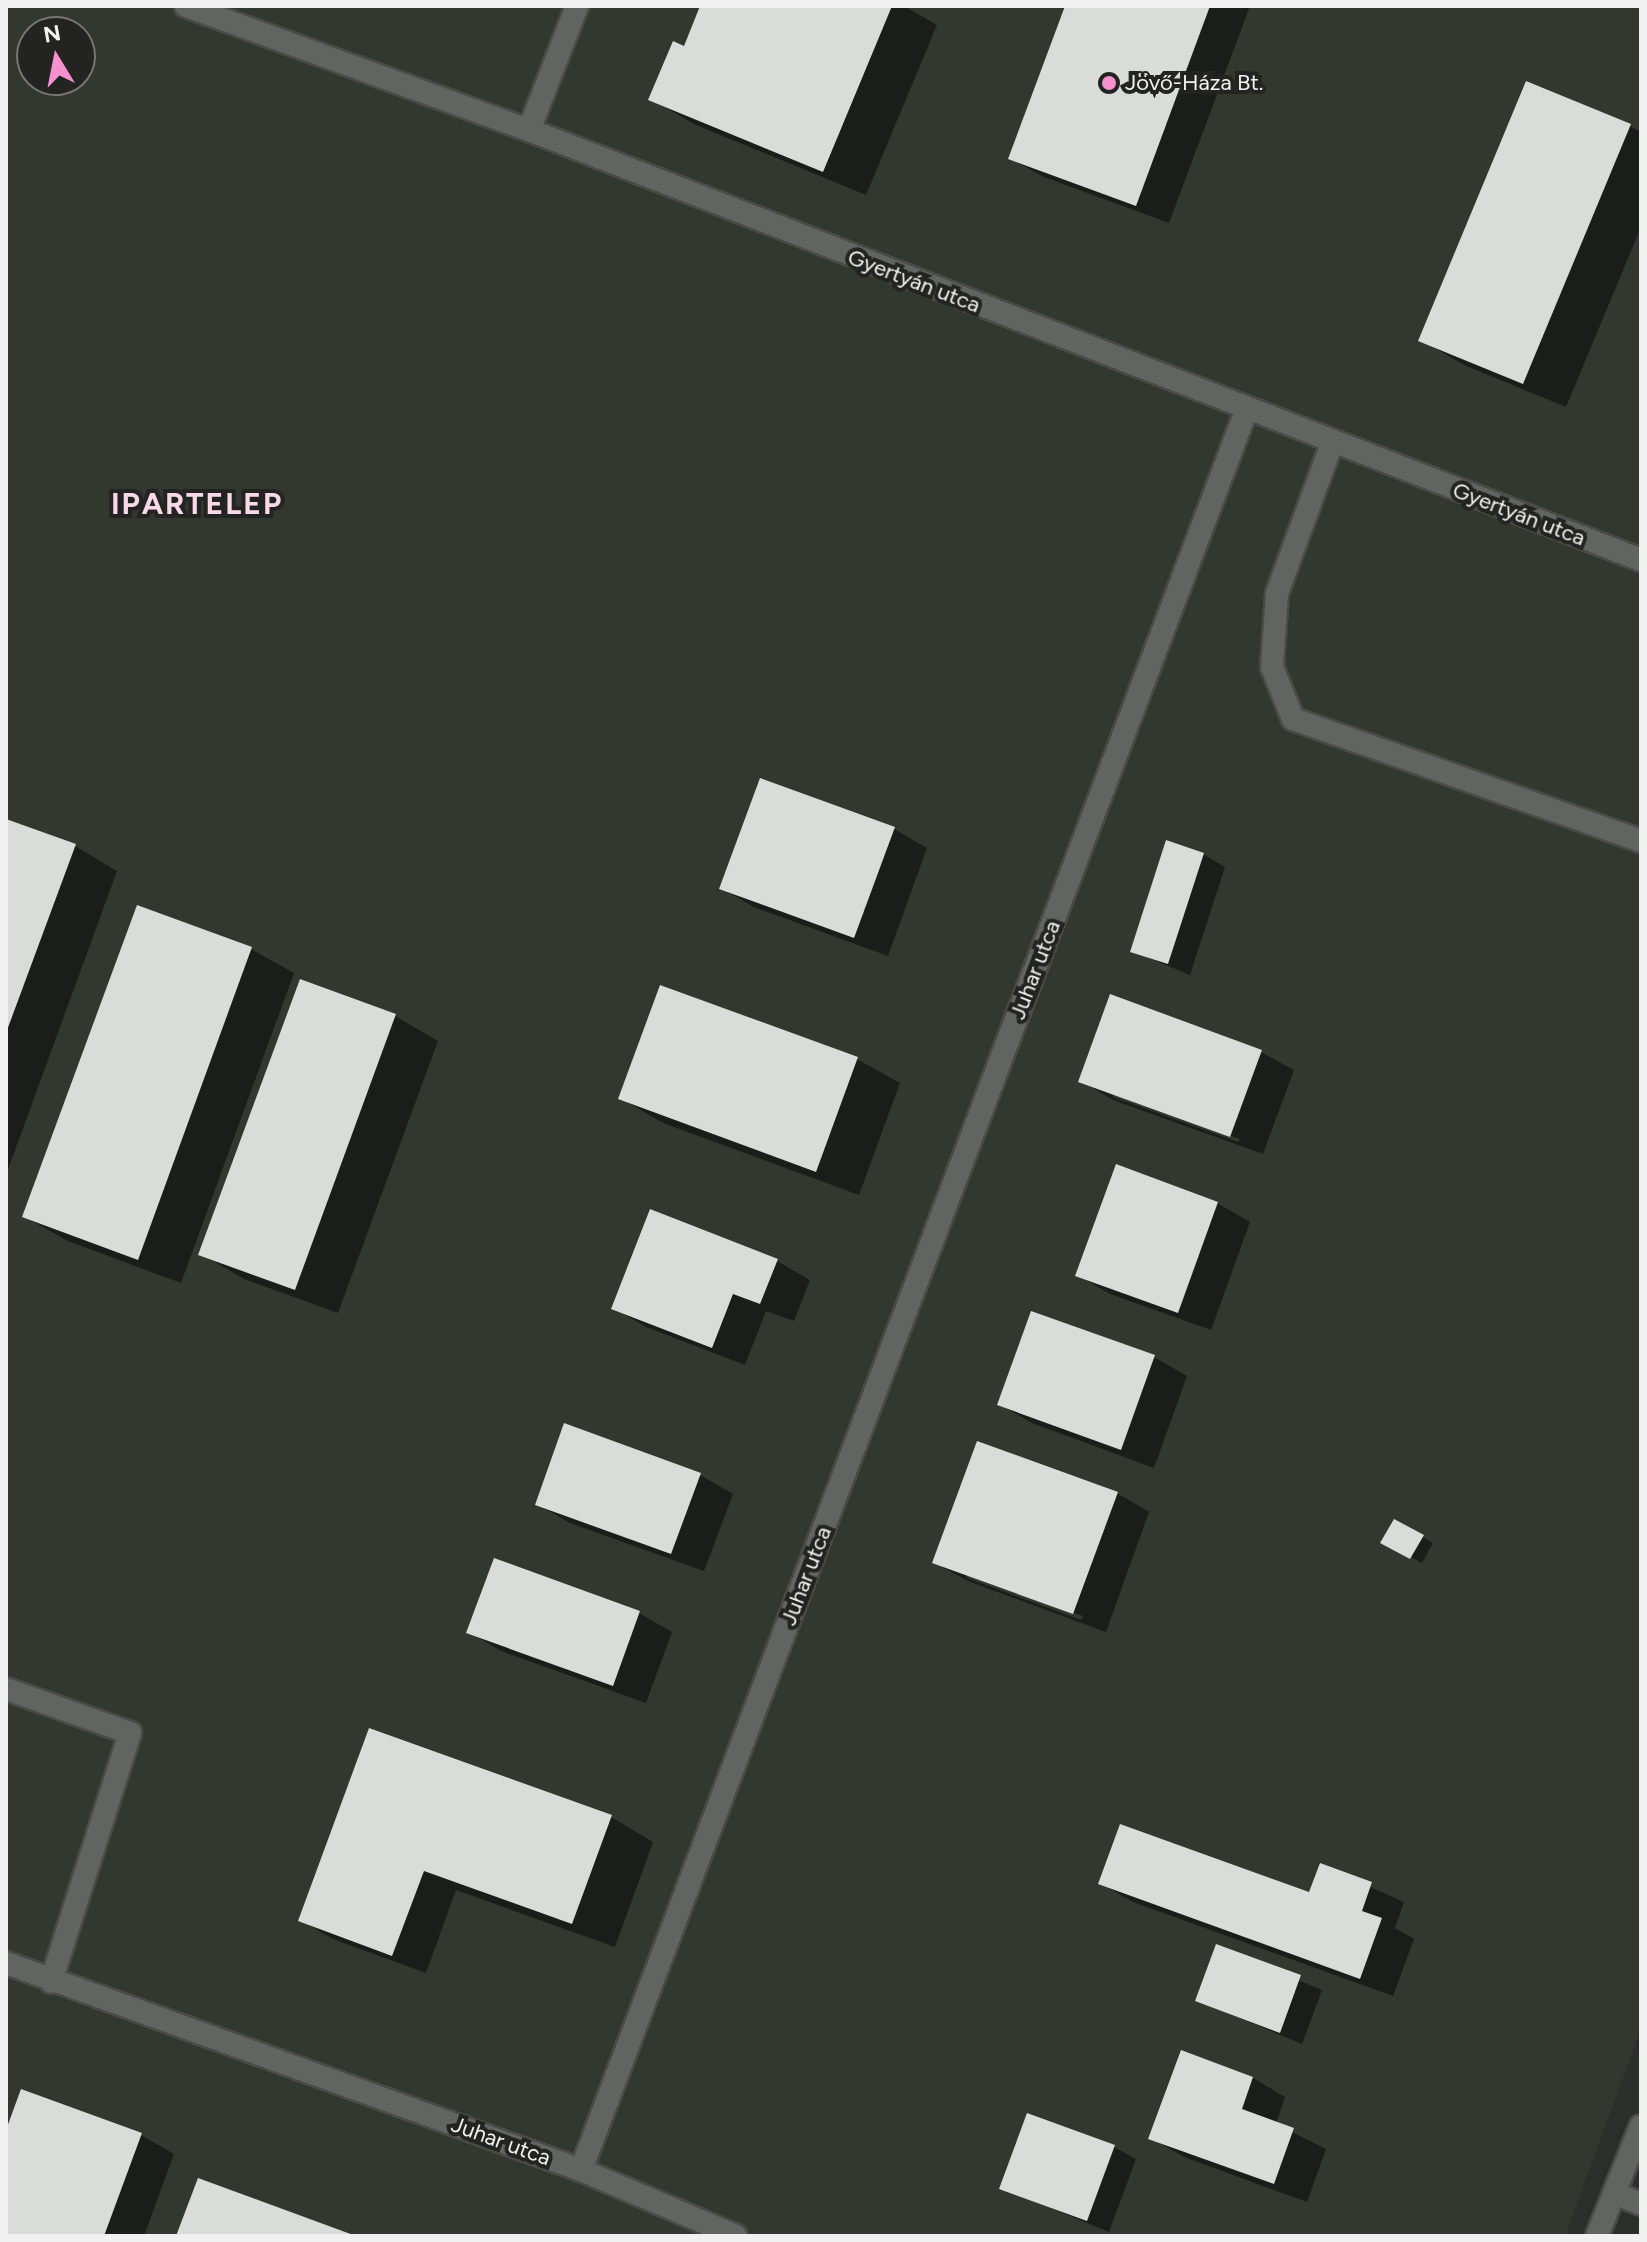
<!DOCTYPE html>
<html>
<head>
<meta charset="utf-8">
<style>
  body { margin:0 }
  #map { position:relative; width:1647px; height:2242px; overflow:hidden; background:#2c2e2b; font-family:Figtree,sans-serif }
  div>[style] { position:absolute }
  .built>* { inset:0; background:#32372f }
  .shadow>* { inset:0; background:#0007 }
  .building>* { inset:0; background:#dadcd9 }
  .roads { filter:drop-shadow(2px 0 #4a4b49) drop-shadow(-2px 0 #4a4b49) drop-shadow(0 2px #4a4b49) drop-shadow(0 -2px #4a4b49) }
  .service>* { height:22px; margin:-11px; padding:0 11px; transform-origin:11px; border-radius:11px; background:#626461 }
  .minor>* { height:22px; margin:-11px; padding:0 11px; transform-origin:11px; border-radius:11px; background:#626461 }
  .dots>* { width:22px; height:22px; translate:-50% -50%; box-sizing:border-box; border:4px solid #232422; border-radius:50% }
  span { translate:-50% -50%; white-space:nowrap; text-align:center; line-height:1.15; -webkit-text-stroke:8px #232422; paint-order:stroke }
  .poi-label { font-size:22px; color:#f0f1f0 }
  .left { translate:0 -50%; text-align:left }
  .street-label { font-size:22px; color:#f0f1f0 }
  .district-label { font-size:30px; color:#f7d9ea; font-weight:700; letter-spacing:2px }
  .frame { position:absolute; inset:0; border:8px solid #f0f1f0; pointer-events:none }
  .north { position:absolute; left:16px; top:16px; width:80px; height:80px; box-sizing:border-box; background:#232422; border:2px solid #757674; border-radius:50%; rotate:350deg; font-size:22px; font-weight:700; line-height:32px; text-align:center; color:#f0f1f0 }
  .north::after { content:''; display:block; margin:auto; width:28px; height:36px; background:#f690cf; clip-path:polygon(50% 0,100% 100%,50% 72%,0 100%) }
</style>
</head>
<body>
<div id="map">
  <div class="built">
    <i style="clip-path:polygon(evenodd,6px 6px,1641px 6px,1641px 2029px,1565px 2236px,6px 2236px,6px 6px,32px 32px,80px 32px,80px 80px,32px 80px,32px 32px)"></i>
  </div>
  <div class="shadow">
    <i style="clip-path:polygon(702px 6px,904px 6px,937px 25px,866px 195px,694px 124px,651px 99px,685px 48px)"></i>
    <i style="clip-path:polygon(1068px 6px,1250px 6px,1169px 223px,1044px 177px,1011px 159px)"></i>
    <i style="clip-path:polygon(1630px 126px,1641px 132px,1641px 227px,1566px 407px,1464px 365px,1421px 340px)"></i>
    <i style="clip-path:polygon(6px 821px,75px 846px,117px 871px,6px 1175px)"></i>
    <i style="clip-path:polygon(894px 829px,927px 848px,888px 956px,754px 907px,721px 888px)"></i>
    <i style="clip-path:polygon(1203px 854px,1225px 867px,1190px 975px,1132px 951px)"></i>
    <i style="clip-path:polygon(251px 949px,294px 973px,181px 1283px,68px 1241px,25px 1217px)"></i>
    <i style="clip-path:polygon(661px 988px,857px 1059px,900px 1083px,859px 1195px,663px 1123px,620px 1098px)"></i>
    <i style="clip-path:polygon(395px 1016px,438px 1041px,338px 1313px,244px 1279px,201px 1254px)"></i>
    <i style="clip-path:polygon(evenodd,1261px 1052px,1294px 1070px,1263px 1154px,1113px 1100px,1081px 1081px,1261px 1052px,1113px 1093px,1240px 1139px,1238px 1142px,1113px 1097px,1113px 1093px)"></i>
    <i style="clip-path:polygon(1217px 1203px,1250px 1222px,1211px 1330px,1110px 1294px,1077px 1275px)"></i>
    <i style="clip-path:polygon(777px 1261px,810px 1280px,794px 1321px,766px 1311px,745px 1365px,646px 1327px,613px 1308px)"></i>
    <i style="clip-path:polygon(1033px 1314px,1154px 1357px,1187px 1376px,1154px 1468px,1032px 1423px,999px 1404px)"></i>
    <i style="clip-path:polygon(700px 1475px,733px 1494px,704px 1571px,570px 1523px,537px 1504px)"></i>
    <i style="clip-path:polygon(evenodd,1117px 1493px,1149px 1512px,1106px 1632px,968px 1581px,935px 1563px,1117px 1493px,967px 1574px,1083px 1616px,1081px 1620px,967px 1578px,967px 1574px)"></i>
    <i style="clip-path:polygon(1394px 1521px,1433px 1543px,1422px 1563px,1383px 1542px)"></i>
    <i style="clip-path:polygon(495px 1560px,639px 1613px,672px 1632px,646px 1703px,501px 1651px,469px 1632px)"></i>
    <i style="clip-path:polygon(371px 1730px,611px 1817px,653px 1842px,615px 1947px,456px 1890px,426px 1973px,333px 1939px,301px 1920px)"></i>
    <i style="clip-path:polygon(1321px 1865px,1404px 1902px,1395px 1928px,1414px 1939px,1393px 1996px,1133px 1902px,1100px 1883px,1310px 1895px)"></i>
    <i style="clip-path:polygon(1217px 1947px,1322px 1990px,1302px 2044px,1197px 2000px)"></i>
    <i style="clip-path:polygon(1182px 2053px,1253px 2078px,1285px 2097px,1276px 2124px,1326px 2149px,1307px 2202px,1184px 2157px,1151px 2138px)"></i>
    <i style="clip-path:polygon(23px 2091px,141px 2135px,174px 2154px,144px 2236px,6px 2236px,6px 2136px)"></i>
    <i style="clip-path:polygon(1114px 2147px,1136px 2159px,1109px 2232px,1002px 2188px)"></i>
  </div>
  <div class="building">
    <i style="clip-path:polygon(700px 6px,892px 6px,823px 172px,648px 100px,673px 41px,684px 46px)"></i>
    <i style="clip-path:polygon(1065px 6px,1210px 6px,1136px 206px,1008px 159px)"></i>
    <i style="clip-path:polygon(1526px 81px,1631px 124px,1523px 384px,1418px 341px)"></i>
    <i style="clip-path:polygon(760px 778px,895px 827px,854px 938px,719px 889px)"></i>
    <i style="clip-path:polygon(6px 819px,76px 844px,6px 1033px)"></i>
    <i style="clip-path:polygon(1166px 840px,1204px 853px,1168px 964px,1130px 952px)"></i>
    <i style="clip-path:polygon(137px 905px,252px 947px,138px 1260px,22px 1217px)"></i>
    <i style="clip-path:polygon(300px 979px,396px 1014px,295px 1290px,198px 1255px)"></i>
    <i style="clip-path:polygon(660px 985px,858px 1057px,816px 1172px,618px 1099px)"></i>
    <i style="clip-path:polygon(1110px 994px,1262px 1050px,1230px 1137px,1078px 1082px)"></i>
    <i style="clip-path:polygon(1116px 1164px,1218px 1202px,1178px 1313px,1075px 1276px)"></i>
    <i style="clip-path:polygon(650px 1209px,778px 1259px,760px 1304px,733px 1294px,712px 1348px,611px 1309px)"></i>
    <i style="clip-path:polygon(1031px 1311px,1155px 1355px,1121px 1450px,997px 1405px)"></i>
    <i style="clip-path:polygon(564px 1423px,701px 1473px,671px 1554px,535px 1505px)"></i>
    <i style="clip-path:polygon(977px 1441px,1118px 1492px,1073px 1614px,932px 1563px)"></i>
    <i style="clip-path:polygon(1394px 1519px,1424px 1535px,1410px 1559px,1380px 1543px)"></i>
    <i style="clip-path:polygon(494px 1558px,640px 1611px,613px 1686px,466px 1633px)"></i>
    <i style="clip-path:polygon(369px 1728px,612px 1815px,572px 1924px,424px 1871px,392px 1956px,298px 1921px)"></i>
    <i style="clip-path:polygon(1120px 1824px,1309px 1892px,1320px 1863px,1372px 1882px,1362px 1911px,1382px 1918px,1360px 1979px,1098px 1884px)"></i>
    <i style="clip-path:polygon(1216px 1944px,1301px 1975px,1280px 2033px,1195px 2001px)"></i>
    <i style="clip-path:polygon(1181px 2050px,1253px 2077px,1242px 2109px,1294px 2128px,1274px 2184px,1148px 2139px)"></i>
    <i style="clip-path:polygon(21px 2089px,142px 2133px,104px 2236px,6px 2236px,6px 2130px)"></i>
    <i style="clip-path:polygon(1027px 2113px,1115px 2145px,1087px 2221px,999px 2189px)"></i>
    <i style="clip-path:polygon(198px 2178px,356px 2236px,176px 2236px)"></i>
  </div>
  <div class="roads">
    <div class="service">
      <i style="left:1332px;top:443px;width:160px;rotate:110.1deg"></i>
      <i style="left:1277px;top:593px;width:74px;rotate:93.9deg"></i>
      <i style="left:1272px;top:667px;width:56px;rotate:68deg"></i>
      <i style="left:1293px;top:719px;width:369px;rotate:19.3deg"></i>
      <i style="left:6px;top:1689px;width:132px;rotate:19.5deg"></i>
      <i style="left:130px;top:1733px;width:261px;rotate:107.6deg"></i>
      <i style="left:581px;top:2170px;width:168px;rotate:23.1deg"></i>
    </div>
    <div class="minor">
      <i style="left:186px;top:6px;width:365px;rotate:19.9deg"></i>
      <i style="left:529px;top:130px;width:1192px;rotate:21.14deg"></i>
      <i style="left:529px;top:130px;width:133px;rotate:-68.8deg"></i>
      <i style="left:6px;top:1963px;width:611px;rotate:19.8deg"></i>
      <i style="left:581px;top:2170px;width:1881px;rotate:-69.29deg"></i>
      <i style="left:1614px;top:2193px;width:29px;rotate:22deg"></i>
      <i style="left:1597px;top:2236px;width:118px;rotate:-68.2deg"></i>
    </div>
  </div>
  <div class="dots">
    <i style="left:1109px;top:83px;background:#f690cf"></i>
  </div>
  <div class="poi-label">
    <span class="left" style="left:1125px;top:83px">Jövő-Háza Bt.</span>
  </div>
  <div class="street-label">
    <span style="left:914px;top:281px;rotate:21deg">Gyertyán utca</span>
    <span style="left:1519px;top:514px;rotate:21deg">Gyertyán utca</span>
    <span style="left:1035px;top:970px;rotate:-69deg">Juhar utca</span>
    <span style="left:806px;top:1576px;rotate:-69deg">Juhar utca</span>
    <span style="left:501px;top:2141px;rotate:20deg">Juhar utca</span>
  </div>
  <div class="district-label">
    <span style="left:197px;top:504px">IPARTELEP</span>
  </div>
  <div class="frame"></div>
  <div class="north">N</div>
</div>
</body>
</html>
